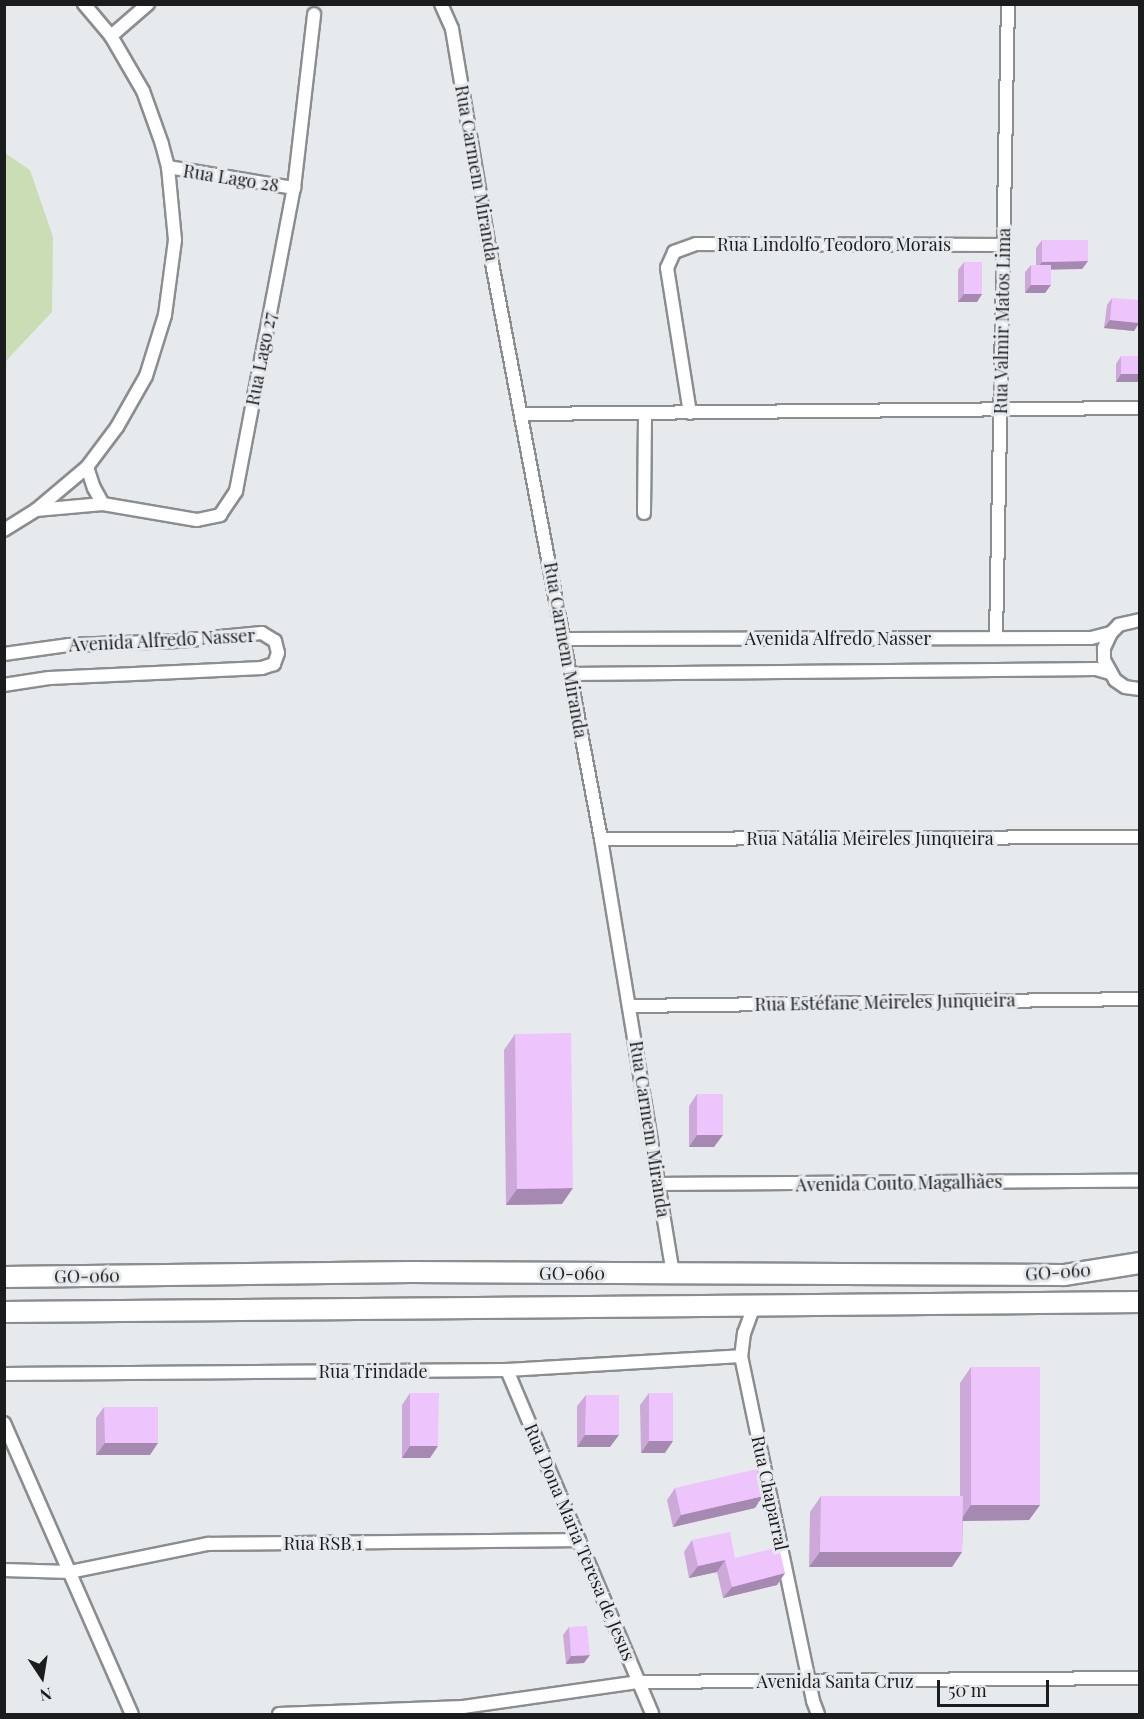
<!DOCTYPE html>
<html>
<head>
<meta charset="utf-8">
<style>
  body { margin:0 }
  #map { position:relative; width:1144px; height:1719px; overflow:hidden; background:#e7eaed; font-family:"Playfair Display",serif }
  div>[style] { position:absolute }
  .green>* { inset:0; background:#cbddb5 }
  .roads { filter:drop-shadow(2px 0 #8b8d90) drop-shadow(-2px 0 #8b8d90) drop-shadow(0 2px #8b8d90) drop-shadow(0 -2px #8b8d90) }
  .minor>* { height:12px; margin:-6px; padding:0 6px; transform-origin:6px; border-radius:6px; background:#fff }
  .primary>* { height:20px; margin:-10px; padding:0 10px; transform-origin:10px; border-radius:10px; background:#fff }
  .wall>* { inset:0; background:#cca9d9 }
  .shaded-wall>* { inset:0; background:#a689b0 }
  .building>* { inset:0; background:#edc4fc }
  span { translate:-50% -50%; white-space:nowrap; text-align:center; line-height:1.15; -webkit-text-stroke:6px #e7eaed; paint-order:stroke }
  .street-label { font-size:18px; color:#1b1c1d }
  .frame { position:absolute; inset:0; border:6px solid #1b1c1d; pointer-events:none }
  .north { position:absolute; left:12px; top:1647px; width:60px; height:60px; -webkit-text-stroke:4px #e7eaed; paint-order:stroke; rotate:168deg; font-size:16px; font-weight:700; line-height:24px; text-align:center; color:#1b1c1d }
  .north::after { content:''; display:block; margin:auto; width:21px; height:27px; background:#1b1c1d; clip-path:polygon(50% 0,100% 100%,50% 72%,0 100%) }
  .scale { position:absolute; left:937px; top:1680px; width:112px; height:27px; box-sizing:border-box; border:3px solid #1b1c1d; border-top:0; padding-left:8px; font-size:18px; line-height:21px; white-space:nowrap; color:#1b1c1d; -webkit-text-stroke:4px #e7eaed; paint-order:stroke }
</style>
</head>
<body>
<div id="map">
  <div class="green">
    <i style="clip-path:polygon(5px 153px,30px 170px,53px 237px,52px 312px,5px 362px)"></i>
  </div>
  <div class="roads">
    <div class="minor">
      <i style="left:441px;top:4px;width:27px;rotate:66deg"></i>
      <i style="left:452px;top:29px;width:216px;rotate:80.4deg"></i>
      <i style="left:488px;top:242px;width:608px;rotate:79.28deg"></i>
      <i style="left:601px;top:839px;width:440px;rotate:80.6deg"></i>
      <i style="left:111px;top:36px;width:49px;rotate:-40.9deg"></i>
      <i style="left:168px;top:167px;width:128px;rotate:9.5deg"></i>
      <i style="left:690px;top:413px;width:147px;rotate:-99deg"></i>
      <i style="left:667px;top:268px;width:17px;rotate:-66deg"></i>
      <i style="left:674px;top:252px;width:23px;rotate:-20deg"></i>
      <i style="left:696px;top:244px;width:307px;rotate:0.2deg"></i>
      <i style="left:522px;top:414px;width:618px;rotate:-0.56deg"></i>
      <i style="left:87px;top:467px;width:22px;rotate:72deg"></i>
      <i style="left:94px;top:488px;width:18px;rotate:61deg"></i>
      <i style="left:36px;top:510px;width:67px;rotate:-5.1deg"></i>
      <i style="left:103px;top:504px;width:95px;rotate:9.7deg"></i>
      <i style="left:197px;top:520px;width:24px;rotate:-12deg"></i>
      <i style="left:220px;top:515px;width:29px;rotate:-56deg"></i>
      <i style="left:236px;top:491px;width:309px;rotate:-79.2deg"></i>
      <i style="left:294px;top:188px;width:175px;rotate:-83.4deg"></i>
      <i style="left:644px;top:513px;width:100px;rotate:-89.4deg"></i>
      <i style="left:4px;top:530px;width:38px;rotate:-32deg"></i>
      <i style="left:36px;top:510px;width:67px;rotate:-40.1deg"></i>
      <i style="left:87px;top:467px;width:50px;rotate:-53.1deg"></i>
      <i style="left:117px;top:427px;width:59px;rotate:-60.4deg"></i>
      <i style="left:146px;top:376px;width:64px;rotate:-72.7deg"></i>
      <i style="left:165px;top:315px;width:76px;rotate:-82.4deg"></i>
      <i style="left:175px;top:240px;width:73px;rotate:-95.5deg"></i>
      <i style="left:168px;top:167px;width:24px;rotate:-105deg"></i>
      <i style="left:162px;top:144px;width:56px;rotate:-109.7deg"></i>
      <i style="left:143px;top:91px;width:64px;rotate:-120.2deg"></i>
      <i style="left:111px;top:36px;width:42px;rotate:-130.2deg"></i>
      <i style="left:1140px;top:620px;width:22px;rotate:167deg"></i>
      <i style="left:1119px;top:625px;width:11px;rotate:135deg"></i>
      <i style="left:1111px;top:633px;width:17px;rotate:115deg"></i>
      <i style="left:1104px;top:648px;width:12px;rotate:90deg"></i>
      <i style="left:1104px;top:660px;width:23px;rotate:61deg"></i>
      <i style="left:1115px;top:680px;width:12px;rotate:35deg"></i>
      <i style="left:1125px;top:687px;width:15px;rotate:8deg"></i>
      <i style="left:996px;top:638px;width:634px;rotate:-88.92deg"></i>
      <i style="left:564px;top:639px;width:527px;rotate:-0.11deg"></i>
      <i style="left:1091px;top:638px;width:21px;rotate:-14deg"></i>
      <i style="left:4px;top:654px;width:66px;rotate:-7.9deg"></i>
      <i style="left:69px;top:645px;width:109px;rotate:-2.1deg"></i>
      <i style="left:178px;top:641px;width:84px;rotate:-5.4deg"></i>
      <i style="left:262px;top:633px;width:15px;rotate:32deg"></i>
      <i style="left:275px;top:641px;width:12px;rotate:76deg"></i>
      <i style="left:278px;top:653px;width:12px;rotate:110deg"></i>
      <i style="left:274px;top:664px;width:13px;rotate:162deg"></i>
      <i style="left:262px;top:668px;width:213px;rotate:177.3deg"></i>
      <i style="left:49px;top:678px;width:46px;rotate:171.2deg"></i>
      <i style="left:570px;top:674px;width:526px;rotate:-0.54deg"></i>
      <i style="left:1096px;top:669px;width:15px;rotate:16deg"></i>
      <i style="left:601px;top:839px;width:539px;rotate:-0.21deg"></i>
      <i style="left:631px;top:1006px;width:509px;rotate:-0.79deg"></i>
      <i style="left:659px;top:1184px;width:481px;rotate:-0.4deg"></i>
      <i style="left:754px;top:1306px;width:29px;rotate:110deg"></i>
      <i style="left:744px;top:1333px;width:23px;rotate:97deg"></i>
      <i style="left:741px;top:1356px;width:352px;rotate:78.2deg"></i>
      <i style="left:813px;top:1701px;width:14px;rotate:69deg"></i>
      <i style="left:507px;top:1370px;width:373px;rotate:67.1deg"></i>
      <i style="left:4px;top:1374px;width:503px;rotate:-0.46deg"></i>
      <i style="left:507px;top:1370px;width:234px;rotate:-3.4deg"></i>
      <i style="left:4px;top:1423px;width:318px;rotate:66.3deg"></i>
      <i style="left:4px;top:1570px;width:66px;rotate:1.7deg"></i>
      <i style="left:70px;top:1572px;width:141px;rotate:-11.5deg"></i>
      <i style="left:208px;top:1544px;width:371px;rotate:-0.6deg"></i>
      <i style="left:279px;top:1714px;width:184px;rotate:-2.2deg"></i>
      <i style="left:463px;top:1707px;width:178px;rotate:-8.1deg"></i>
      <i style="left:639px;top:1682px;width:501px;rotate:-0.46deg"></i>
    </div>
    <div class="primary">
      <i style="left:4px;top:1277px;width:407px;rotate:-0.7deg"></i>
      <i style="left:411px;top:1272px;width:653px;rotate:0.26deg"></i>
      <i style="left:1064px;top:1275px;width:77px;rotate:-9deg"></i>
      <i style="left:4px;top:1312px;width:1136px;rotate:-0.5deg"></i>
    </div>
  </div>
  <div class="wall">
    <i style="clip-path:polygon(1042px 240px,1088px 261px,1082px 269px,1051px 269px,1045px 293px,1025px 293px,1025px 272px,1031px 265px,1036px 265px,1036px 248px)"></i>
    <i style="clip-path:polygon(964px 262px,982px 294px,977px 302px,958px 302px,958px 270px)"></i>
    <i style="clip-path:polygon(1112px 298px,1139px 323px,1134px 331px,1104px 328px,1107px 305px)"></i>
    <i style="clip-path:polygon(1121px 356px,1140px 356px,1140px 379px,1138px 382px,1116px 382px,1116px 364px)"></i>
    <i style="clip-path:polygon(515px 1034px,562px 1204px,506px 1205px,504px 1050px)"></i>
    <i style="clip-path:polygon(697px 1094px,714px 1147px,689px 1147px,689px 1106px)"></i>
    <i style="clip-path:polygon(971px 1367px,1040px 1505px,1029px 1520px,963px 1521px,962px 1552px,952px 1567px,809px 1567px,810px 1512px,821px 1496px,960px 1496px,960px 1383px)"></i>
    <i style="clip-path:polygon(410px 1393px,430px 1458px,402px 1458px,402px 1405px)"></i>
    <i style="clip-path:polygon(649px 1393px,665px 1453px,641px 1453px,640px 1405px)"></i>
    <i style="clip-path:polygon(586px 1395px,610px 1447px,577px 1447px,577px 1406px)"></i>
    <i style="clip-path:polygon(104px 1407px,150px 1455px,96px 1455px,96px 1418px)"></i>
    <i style="clip-path:polygon(675px 1488px,755px 1508px,673px 1527px,667px 1500px)"></i>
    <i style="clip-path:polygon(692px 1540px,735px 1558px,785px 1573px,777px 1585px,723px 1598px,717px 1572px,689px 1578px,684px 1552px)"></i>
    <i style="clip-path:polygon(569px 1627px,584px 1663px,566px 1664px,563px 1635px)"></i>
  </div>
  <div class="shaded-wall">
    <i style="clip-path:polygon(1088px 261px,1082px 269px,1036px 270px,1042px 262px)"></i>
    <i style="clip-path:polygon(1031px 285px,1051px 285px,1045px 293px,1025px 293px)"></i>
    <i style="clip-path:polygon(964px 294px,982px 294px,977px 302px,958px 302px)"></i>
    <i style="clip-path:polygon(1110px 320px,1139px 323px,1134px 331px,1104px 328px)"></i>
    <i style="clip-path:polygon(1121px 374px,1140px 374px,1140px 379px,1138px 382px,1116px 382px)"></i>
    <i style="clip-path:polygon(697px 1135px,723px 1135px,714px 1147px,689px 1147px)"></i>
    <i style="clip-path:polygon(573px 1188px,562px 1204px,506px 1205px,517px 1189px)"></i>
    <i style="clip-path:polygon(585px 1435px,619px 1435px,610px 1447px,577px 1447px)"></i>
    <i style="clip-path:polygon(649px 1441px,673px 1441px,665px 1453px,641px 1453px)"></i>
    <i style="clip-path:polygon(105px 1443px,158px 1443px,150px 1455px,96px 1455px)"></i>
    <i style="clip-path:polygon(410px 1446px,438px 1446px,430px 1458px,402px 1458px)"></i>
    <i style="clip-path:polygon(763px 1496px,755px 1508px,673px 1527px,681px 1515px)"></i>
    <i style="clip-path:polygon(971px 1505px,1040px 1505px,1029px 1520px,960px 1521px)"></i>
    <i style="clip-path:polygon(820px 1552px,962px 1552px,952px 1567px,809px 1567px)"></i>
    <i style="clip-path:polygon(725px 1560px,717px 1572px,689px 1578px,698px 1566px)"></i>
    <i style="clip-path:polygon(785px 1573px,777px 1585px,723px 1598px,732px 1587px)"></i>
    <i style="clip-path:polygon(590px 1655px,584px 1663px,566px 1664px,571px 1656px)"></i>
  </div>
  <div class="building">
    <i style="clip-path:polygon(1042px 240px,1088px 240px,1088px 261px,1042px 262px)"></i>
    <i style="clip-path:polygon(964px 262px,982px 262px,982px 294px,964px 294px)"></i>
    <i style="clip-path:polygon(1031px 265px,1051px 265px,1051px 285px,1031px 285px)"></i>
    <i style="clip-path:polygon(1112px 298px,1140px 300px,1139px 323px,1110px 320px)"></i>
    <i style="clip-path:polygon(1121px 356px,1140px 356px,1140px 374px,1121px 374px)"></i>
    <i style="clip-path:polygon(571px 1033px,573px 1188px,517px 1189px,515px 1034px)"></i>
    <i style="clip-path:polygon(697px 1094px,723px 1094px,723px 1135px,697px 1135px)"></i>
    <i style="clip-path:polygon(971px 1367px,1040px 1367px,1040px 1505px,971px 1505px)"></i>
    <i style="clip-path:polygon(410px 1393px,439px 1393px,438px 1446px,410px 1446px)"></i>
    <i style="clip-path:polygon(649px 1393px,673px 1393px,673px 1441px,649px 1441px)"></i>
    <i style="clip-path:polygon(586px 1395px,619px 1395px,619px 1435px,585px 1435px)"></i>
    <i style="clip-path:polygon(104px 1407px,158px 1407px,158px 1443px,105px 1443px)"></i>
    <i style="clip-path:polygon(757px 1469px,763px 1496px,681px 1515px,675px 1488px)"></i>
    <i style="clip-path:polygon(821px 1496px,963px 1496px,962px 1552px,820px 1552px)"></i>
    <i style="clip-path:polygon(730px 1532px,735px 1558px,779px 1547px,785px 1573px,732px 1587px,725px 1560px,698px 1566px,692px 1540px)"></i>
    <i style="clip-path:polygon(587px 1626px,590px 1655px,571px 1656px,569px 1627px)"></i>
  </div>
  <div class="street-label">
    <span style="left:477px;top:173px;rotate:80deg">Rua Carmem Miranda</span>
    <span style="left:231px;top:178px;rotate:9deg">Rua Lago 28</span>
    <span style="left:834px;top:244px">Rua Lindolfo Teodoro Morais</span>
    <span style="left:1002px;top:321px;rotate:-89deg">Rua Valmir Matos Lima</span>
    <span style="left:261px;top:359px;rotate:-79deg">Rua Lago 27</span>
    <span style="left:838px;top:638px">Avenida Alfredo Nasser</span>
    <span style="left:162px;top:640px;rotate:-3deg">Avenida Alfredo Nasser</span>
    <span style="left:566px;top:650px;rotate:80deg">Rua Carmem Miranda</span>
    <span style="left:870px;top:838px">Rua Natália Meireles Junqueira</span>
    <span style="left:885px;top:1002px;rotate:-1deg">Rua Estéfane Meireles Junqueira</span>
    <span style="left:650px;top:1129px;rotate:81deg">Rua Carmem Miranda</span>
    <span style="left:899px;top:1183px;rotate:-1deg">Avenida Couto Magalhães</span>
    <span style="left:1058px;top:1272px;rotate:-4deg">GO-060</span>
    <span style="left:572px;top:1273px">GO-060</span>
    <span style="left:87px;top:1276px;rotate:-1deg">GO-060</span>
    <span style="left:373px;top:1371px">Rua Trindade</span>
    <span style="left:770px;top:1493px;rotate:78deg">Rua Chaparral</span>
    <span style="left:580px;top:1542px;rotate:67deg">Rua Dona Maria Teresa de Jesus</span>
    <span style="left:323px;top:1543px">Rua RSB 1</span>
    <span style="left:835px;top:1681px">Avenida Santa Cruz</span>
  </div>
  <div class="frame"></div>
  <div class="north">N</div>
  <div class="scale">50 m</div>
</div>
</body>
</html>
